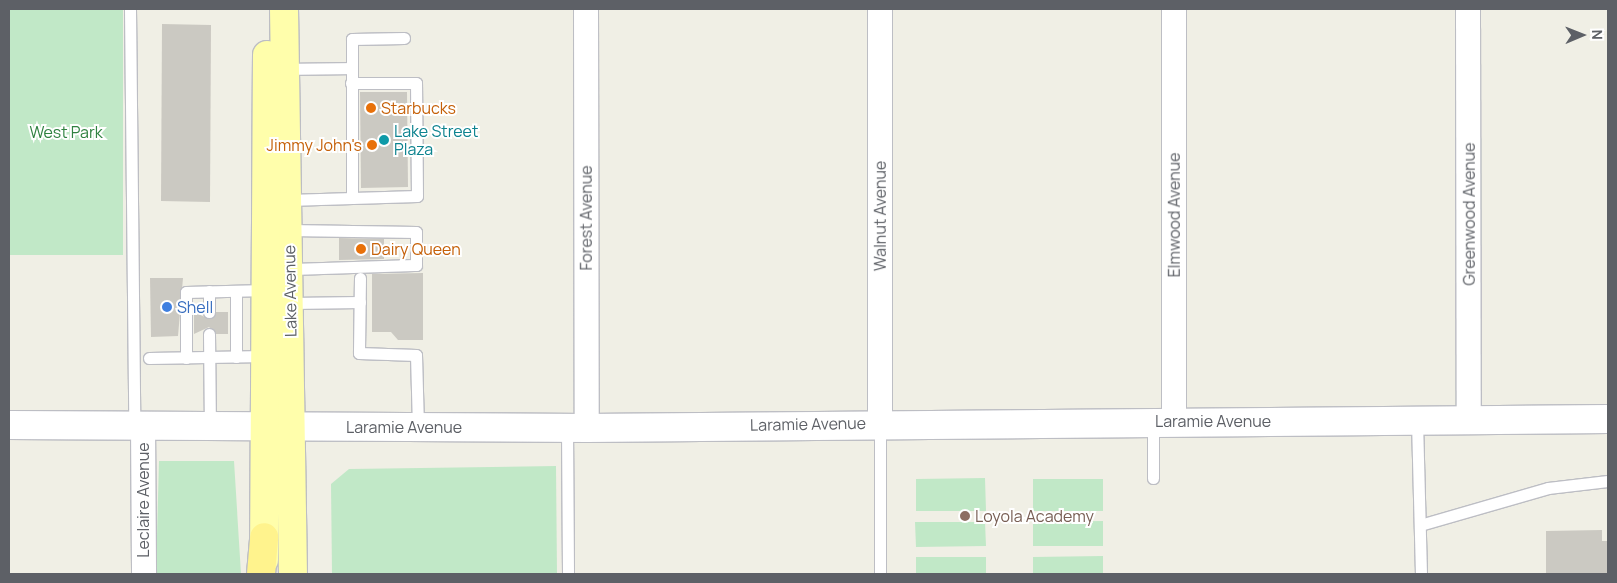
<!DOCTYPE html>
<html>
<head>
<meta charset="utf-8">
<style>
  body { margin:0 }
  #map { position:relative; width:1617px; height:583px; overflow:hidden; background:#f0efe5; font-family:Manrope,sans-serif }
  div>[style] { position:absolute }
  .green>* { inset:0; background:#c1e8c7 }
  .building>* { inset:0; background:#cbc9c2 }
  .roads { filter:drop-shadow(1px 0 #bdbec4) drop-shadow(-1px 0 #bdbec4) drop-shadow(0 1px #bdbec4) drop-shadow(0 -1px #bdbec4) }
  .lane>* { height:11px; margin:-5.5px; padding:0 5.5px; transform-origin:5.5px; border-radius:5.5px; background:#fff }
  .street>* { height:24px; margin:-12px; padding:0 12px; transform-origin:12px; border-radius:12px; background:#fff }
  .secondary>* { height:28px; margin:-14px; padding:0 14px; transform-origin:14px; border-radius:14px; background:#fff }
  .primary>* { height:28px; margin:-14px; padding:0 14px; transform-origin:14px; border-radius:14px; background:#fffeab }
  .highway>* { height:28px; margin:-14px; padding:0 14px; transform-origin:14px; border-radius:14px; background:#fff38d }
  .dots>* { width:14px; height:14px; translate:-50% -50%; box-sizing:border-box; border:2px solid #fff; border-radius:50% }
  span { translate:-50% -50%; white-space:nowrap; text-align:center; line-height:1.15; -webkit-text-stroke:4px #fff; paint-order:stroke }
  .food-label { font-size:16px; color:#c56008 }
  .left { translate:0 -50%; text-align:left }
  .right { translate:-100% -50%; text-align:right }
  .culture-label { font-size:16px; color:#0d838f }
  .park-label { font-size:16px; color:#308241 }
  .street-label { font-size:16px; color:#5d6066 }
  .shop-label { font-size:16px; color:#366cbe }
  .education-label { font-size:16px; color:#785e54 }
  .frame { position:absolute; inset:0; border:10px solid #5d6066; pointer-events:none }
  .north { position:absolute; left:1557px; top:10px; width:50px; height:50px; -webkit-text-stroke:4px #fff; paint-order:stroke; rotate:89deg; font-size:14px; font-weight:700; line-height:20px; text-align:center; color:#5d6066 }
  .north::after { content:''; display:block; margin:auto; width:18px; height:22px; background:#5d6066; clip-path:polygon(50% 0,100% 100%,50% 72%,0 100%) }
</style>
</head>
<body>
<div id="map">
  <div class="green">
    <i style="clip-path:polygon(9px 9px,123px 9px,123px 255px,9px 255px)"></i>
    <i style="clip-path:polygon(159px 461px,234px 461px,241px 574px,156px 574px)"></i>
    <i style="clip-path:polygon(556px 466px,557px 574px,332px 574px,331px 484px,349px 469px)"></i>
    <i style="clip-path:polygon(985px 478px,986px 511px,916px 511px,916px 479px)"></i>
    <i style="clip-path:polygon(1033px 479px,1103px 479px,1103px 511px,1033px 511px)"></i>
    <i style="clip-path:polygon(1103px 521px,1103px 546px,1033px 546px,1033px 522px)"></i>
    <i style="clip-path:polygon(915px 522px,985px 522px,986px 546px,916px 547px)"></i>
    <i style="clip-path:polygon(1103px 556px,1103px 574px,1033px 574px,1033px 557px)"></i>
    <i style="clip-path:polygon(916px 557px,986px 557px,986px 574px,916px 574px)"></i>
  </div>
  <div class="building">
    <i style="clip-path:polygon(162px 24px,211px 25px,210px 202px,161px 201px)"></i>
    <i style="clip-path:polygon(360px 92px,407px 92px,408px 187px,361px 188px)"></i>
    <i style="clip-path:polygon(339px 238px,384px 239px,384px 259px,339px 260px)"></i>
    <i style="clip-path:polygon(423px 273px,423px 340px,398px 340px,391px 332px,372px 332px,372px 274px)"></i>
    <i style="clip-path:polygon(150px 278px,183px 278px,178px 336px,151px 337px)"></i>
    <i style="clip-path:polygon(194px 312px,209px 319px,216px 312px,228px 312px,228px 334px,216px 334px,209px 327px,194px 334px)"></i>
    <i style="clip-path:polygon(1602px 530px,1602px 541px,1608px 541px,1608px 574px,1546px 574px,1546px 531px)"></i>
  </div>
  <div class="roads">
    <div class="lane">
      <i style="left:130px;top:9px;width:416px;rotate:89.4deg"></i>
      <i style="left:285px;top:69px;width:66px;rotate:-0.9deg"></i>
      <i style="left:352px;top:198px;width:159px;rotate:-90deg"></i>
      <i style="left:352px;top:39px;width:52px;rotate:-1.1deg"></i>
      <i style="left:288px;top:200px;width:129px;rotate:-1.8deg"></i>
      <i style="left:417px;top:196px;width:113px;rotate:-90.5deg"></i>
      <i style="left:416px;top:83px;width:65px;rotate:180deg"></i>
      <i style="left:289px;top:230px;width:127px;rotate:0.9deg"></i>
      <i style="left:416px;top:232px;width:33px;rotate:90deg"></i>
      <i style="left:416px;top:265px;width:126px;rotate:178.2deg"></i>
      <i style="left:360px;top:278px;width:75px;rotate:90.8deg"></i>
      <i style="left:359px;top:353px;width:57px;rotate:2deg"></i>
      <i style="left:416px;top:355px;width:72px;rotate:88.4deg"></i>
      <i style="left:209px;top:291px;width:21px;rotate:90deg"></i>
      <i style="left:291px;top:303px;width:69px;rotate:-0.8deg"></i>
      <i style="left:209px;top:334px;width:92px;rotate:89.4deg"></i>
      <i style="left:236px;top:357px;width:66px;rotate:-90deg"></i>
      <i style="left:149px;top:358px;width:116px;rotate:-1deg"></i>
      <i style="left:186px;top:358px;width:66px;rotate:-90deg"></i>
      <i style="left:186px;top:292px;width:80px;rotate:-1.4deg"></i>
      <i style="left:1417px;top:421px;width:153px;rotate:88.5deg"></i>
      <i style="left:1153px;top:423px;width:55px;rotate:90deg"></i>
      <i style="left:880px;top:424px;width:150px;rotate:90deg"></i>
      <i style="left:567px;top:428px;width:146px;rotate:89.6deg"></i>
      <i style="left:1420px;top:525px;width:133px;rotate:-16.1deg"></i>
      <i style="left:1548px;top:488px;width:60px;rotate:-6.7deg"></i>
    </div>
    <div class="street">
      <i style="left:586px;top:9px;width:419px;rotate:89.9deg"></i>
      <i style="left:880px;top:9px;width:414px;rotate:90deg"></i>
      <i style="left:1174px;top:9px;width:413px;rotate:90deg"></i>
      <i style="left:1468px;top:9px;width:411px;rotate:89.9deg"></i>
      <i style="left:143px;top:425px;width:149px;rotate:89.6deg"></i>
    </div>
    <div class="secondary">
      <i style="left:9px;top:425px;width:578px;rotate:0.3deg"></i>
      <i style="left:587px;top:428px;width:1021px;rotate:-0.51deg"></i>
    </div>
    <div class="primary">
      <i style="left:284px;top:9px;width:565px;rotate:89.09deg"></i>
      <i style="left:264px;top:560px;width:505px;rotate:-89.66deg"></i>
    </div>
    <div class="highway">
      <i style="left:261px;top:574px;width:37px;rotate:-85deg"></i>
    </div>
  </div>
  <div class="dots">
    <i style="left:371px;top:108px;background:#e8710a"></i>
    <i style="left:384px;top:140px;background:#0f9aa8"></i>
    <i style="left:372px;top:145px;background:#e8710a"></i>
    <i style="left:361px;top:249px;background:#e8710a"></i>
    <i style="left:167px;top:307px;background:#3f7fe0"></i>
    <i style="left:965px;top:516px;background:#8d6e63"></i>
  </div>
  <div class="food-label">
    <span class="left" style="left:381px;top:108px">Starbucks</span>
    <span class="right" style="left:362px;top:145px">Jimmy John's</span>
    <span class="left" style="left:371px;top:249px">Dairy Queen</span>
  </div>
  <div class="culture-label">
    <span class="left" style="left:394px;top:140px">Lake Street<br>Plaza</span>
  </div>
  <div class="park-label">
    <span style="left:66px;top:132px">West Park</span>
  </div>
  <div class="street-label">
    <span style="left:1469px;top:214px;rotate:-90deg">Greenwood Avenue</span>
    <span style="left:1174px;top:215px;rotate:-90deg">Elmwood Avenue</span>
    <span style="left:880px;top:216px;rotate:-90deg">Walnut Avenue</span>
    <span style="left:586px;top:218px;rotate:-90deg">Forest Avenue</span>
    <span style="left:290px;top:291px;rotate:-91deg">Lake Avenue</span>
    <span style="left:1213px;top:421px">Laramie Avenue</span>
    <span style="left:808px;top:424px;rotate:-1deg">Laramie Avenue</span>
    <span style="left:404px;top:427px">Laramie Avenue</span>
    <span style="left:143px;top:500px;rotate:-90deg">Leclaire Avenue</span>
  </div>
  <div class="shop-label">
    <span class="left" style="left:177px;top:307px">Shell</span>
  </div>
  <div class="education-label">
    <span class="left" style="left:975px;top:516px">Loyola Academy</span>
  </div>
  <div class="frame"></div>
  <div class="north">N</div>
</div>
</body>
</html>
